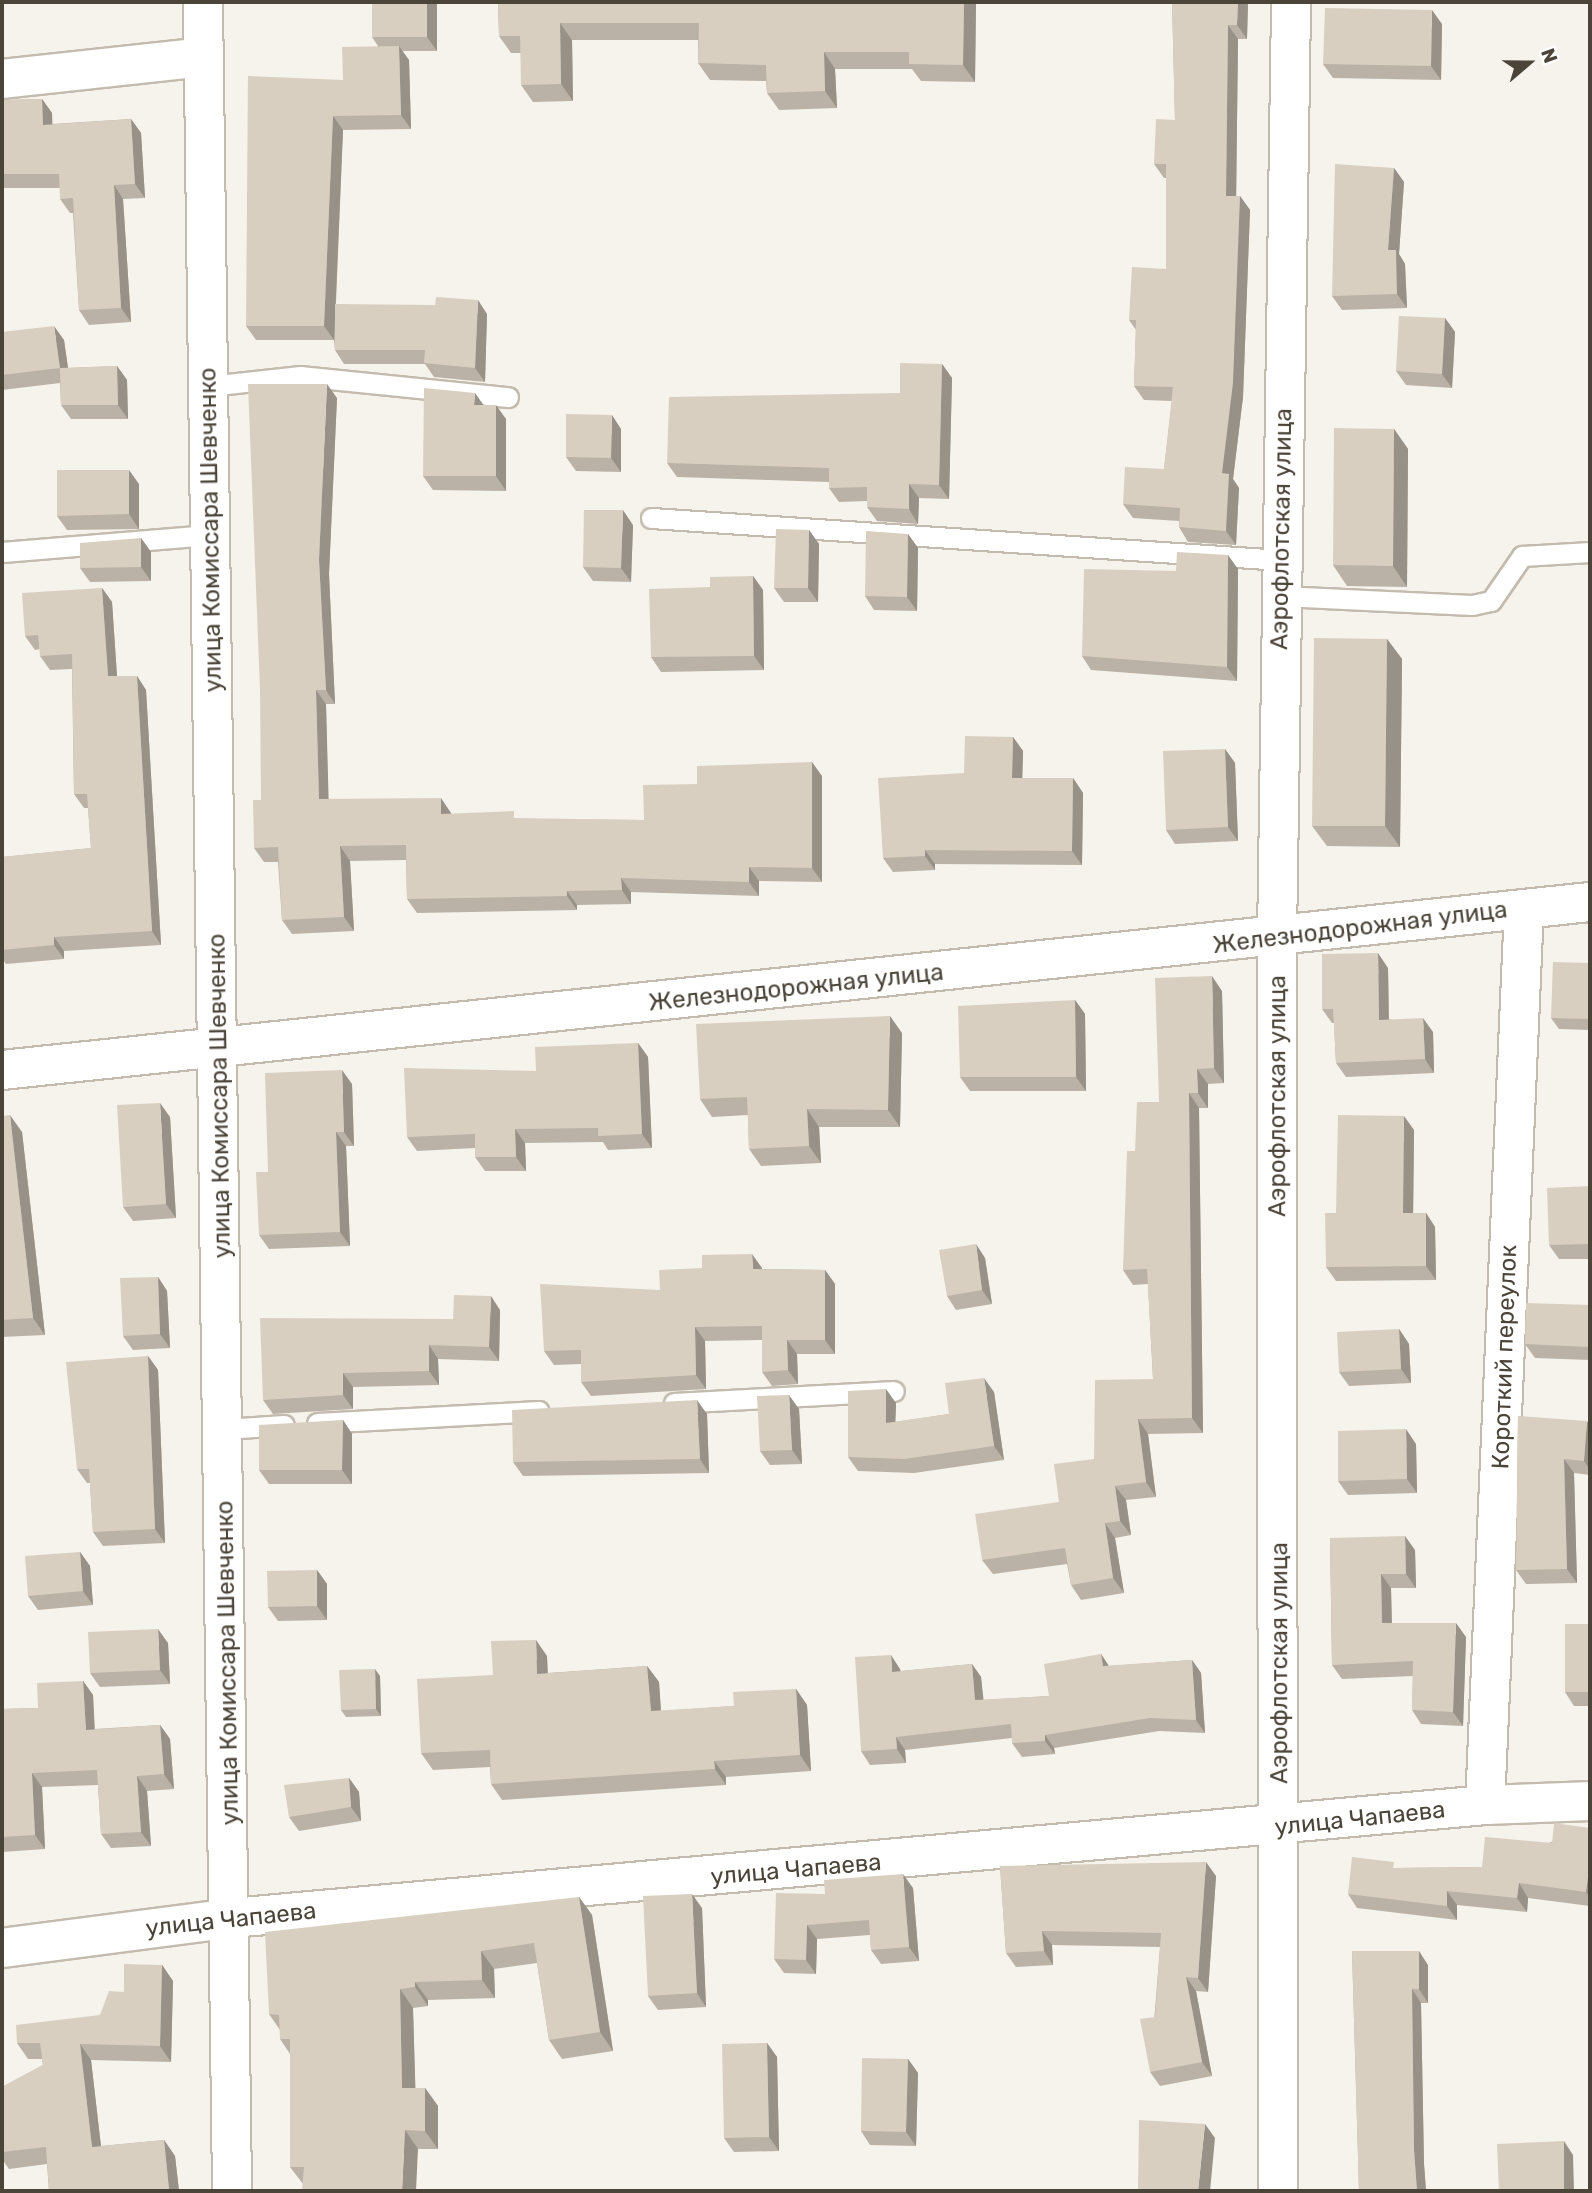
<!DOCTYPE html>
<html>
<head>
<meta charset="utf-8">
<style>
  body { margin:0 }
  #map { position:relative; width:1592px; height:2193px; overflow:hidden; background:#f6f3ec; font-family:Rubik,sans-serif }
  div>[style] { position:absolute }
  .roads { filter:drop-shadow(2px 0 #c2bbae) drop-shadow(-2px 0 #c2bbae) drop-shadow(0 2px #c2bbae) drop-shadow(0 -2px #c2bbae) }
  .service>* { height:19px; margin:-9.5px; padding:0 9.5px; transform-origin:9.5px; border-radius:9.5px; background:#fff }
  .minor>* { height:38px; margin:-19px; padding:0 19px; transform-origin:19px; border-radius:19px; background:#fff }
  .wall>* { inset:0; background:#bab2a6 }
  .shaded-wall>* { inset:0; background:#979187 }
  .building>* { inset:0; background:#d8cfc1 }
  span { translate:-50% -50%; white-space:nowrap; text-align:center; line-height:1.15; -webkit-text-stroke:5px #fff; paint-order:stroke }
  .street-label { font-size:24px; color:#4b4439 }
  .frame { position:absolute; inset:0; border:4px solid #4b4439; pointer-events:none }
  .north { position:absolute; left:1494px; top:28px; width:70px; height:70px; -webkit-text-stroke:5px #fff; paint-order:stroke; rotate:70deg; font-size:19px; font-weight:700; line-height:28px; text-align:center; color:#4b4439 }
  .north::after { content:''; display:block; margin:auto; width:24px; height:32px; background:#4b4439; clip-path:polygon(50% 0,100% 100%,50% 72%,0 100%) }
</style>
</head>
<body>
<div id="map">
  <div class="roads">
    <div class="service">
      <i style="left:209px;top:386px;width:92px;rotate:-6.3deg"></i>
      <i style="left:300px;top:376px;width:209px;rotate:5.8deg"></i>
      <i style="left:651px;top:518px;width:631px;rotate:3.81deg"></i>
      <i style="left:2px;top:552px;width:210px;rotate:-4.7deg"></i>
      <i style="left:1281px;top:596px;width:191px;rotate:2.7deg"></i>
      <i style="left:1472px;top:605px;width:19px;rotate:-12deg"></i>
      <i style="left:1491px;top:601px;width:55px;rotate:-55.4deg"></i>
      <i style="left:1522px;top:556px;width:68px;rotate:-3.4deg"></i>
      <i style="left:674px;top:1403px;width:220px;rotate:-3.1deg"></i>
      <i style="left:317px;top:1423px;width:222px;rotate:-3.1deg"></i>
      <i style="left:225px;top:1429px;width:59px;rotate:-3.9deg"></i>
    </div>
    <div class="minor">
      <i style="left:203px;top:2px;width:2189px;rotate:89.24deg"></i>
      <i style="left:2px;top:79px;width:202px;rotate:-6.2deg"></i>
      <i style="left:2px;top:1070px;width:1597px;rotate:-6.04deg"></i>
      <i style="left:1485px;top:1805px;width:897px;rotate:-87.51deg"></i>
      <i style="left:2px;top:1948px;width:232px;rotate:-7.4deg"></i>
      <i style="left:232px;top:1918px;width:1258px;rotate:-5.15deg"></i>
      <i style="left:1485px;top:1805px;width:105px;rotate:-2.2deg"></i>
      <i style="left:1278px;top:2191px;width:1252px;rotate:-90.05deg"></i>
      <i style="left:1277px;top:939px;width:937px;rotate:-89.14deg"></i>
    </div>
  </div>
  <div class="wall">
    <i style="clip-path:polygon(437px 2px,437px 51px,402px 51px,409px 60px,411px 129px,343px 130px,336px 304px,487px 314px,485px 382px,434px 377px,425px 364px,344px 364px,335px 350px,334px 340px,256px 340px,246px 326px,343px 80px,378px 46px,372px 37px)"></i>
    <i style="clip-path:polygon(498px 2px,976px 2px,975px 82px,921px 81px,912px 69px,835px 69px,837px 108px,779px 110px,767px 93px,766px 81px,710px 80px,698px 63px,698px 40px,572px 40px,573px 101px,533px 102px,521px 85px,521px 53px,511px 53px,499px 36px)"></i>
    <i style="clip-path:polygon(1172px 2px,1248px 2px,1247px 39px,1238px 39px,1236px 196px,1240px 196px,1250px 210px,1243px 397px,1233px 479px,1239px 488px,1236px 545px,1188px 542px,1179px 527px,1179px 521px,1133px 518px,1123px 504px,1164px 469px,1172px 401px,1144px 400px,1134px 386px,1136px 330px,1129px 320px,1166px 269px,1166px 178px,1164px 178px,1154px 164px,1175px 120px)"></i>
    <i style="clip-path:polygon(1442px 24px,1441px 80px,1333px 78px,1323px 64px)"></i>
    <i style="clip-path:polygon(42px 99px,52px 113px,52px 124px,131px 119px,141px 133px,145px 198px,123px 199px,131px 322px,89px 325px,79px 310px,73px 213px,70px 213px,60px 199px,60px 188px,2px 188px,2px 100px)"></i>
    <i style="clip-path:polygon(1394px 168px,1404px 182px,1399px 254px,1405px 264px,1407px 308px,1342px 310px,1332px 296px)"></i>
    <i style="clip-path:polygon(1445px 318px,1455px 332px,1452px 388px,1406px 385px,1396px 371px)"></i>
    <i style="clip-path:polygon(2px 332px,64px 340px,68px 368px,117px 366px,127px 380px,128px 419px,71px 419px,61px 405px,60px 383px,2px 390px)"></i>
    <i style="clip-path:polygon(942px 364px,952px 378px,949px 499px,919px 498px,918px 524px,877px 521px,867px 507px,867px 501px,839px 502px,829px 488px,829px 482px,677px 477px,667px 463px,900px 393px)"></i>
    <i style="clip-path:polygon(337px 398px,329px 574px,335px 704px,326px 704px,328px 799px,451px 813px,451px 814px,519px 819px,644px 820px,697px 784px,822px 776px,822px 882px,759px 881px,759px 896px,631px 892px,631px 904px,577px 905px,577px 910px,417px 913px,407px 899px,406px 860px,350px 861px,354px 931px,292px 934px,282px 920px,278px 862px,264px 862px,254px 848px,261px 800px)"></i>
    <i style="clip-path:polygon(483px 405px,506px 419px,506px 491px,433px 490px,423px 476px)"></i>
    <i style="clip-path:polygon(621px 429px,621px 472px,576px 471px,566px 457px)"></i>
    <i style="clip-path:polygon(1394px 429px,1408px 449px,1407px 587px,1347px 586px,1333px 565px)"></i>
    <i style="clip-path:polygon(139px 484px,139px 529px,67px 530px,57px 516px)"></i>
    <i style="clip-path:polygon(633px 525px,631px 582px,593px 581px,583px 567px)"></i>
    <i style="clip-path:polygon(809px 530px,819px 544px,818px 602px,784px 602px,774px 588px)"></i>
    <i style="clip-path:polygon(908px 534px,918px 548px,917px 611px,874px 610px,865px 596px)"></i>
    <i style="clip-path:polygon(141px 538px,151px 552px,151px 581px,90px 582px,80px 568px)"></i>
    <i style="clip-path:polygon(1238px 569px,1237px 681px,1091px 670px,1082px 656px,1176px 571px)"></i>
    <i style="clip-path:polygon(753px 576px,763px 590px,764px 670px,661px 672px,651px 657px,710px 587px)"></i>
    <i style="clip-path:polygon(102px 588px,112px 602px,117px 676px,137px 676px,146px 690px,161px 945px,64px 951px,64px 959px,6px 964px,2px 958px,2px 857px,91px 848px,88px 808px,84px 808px,74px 794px,72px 669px,50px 670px,40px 656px,40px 649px,35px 650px,25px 636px)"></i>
    <i style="clip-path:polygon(1387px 639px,1402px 659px,1400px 847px,1327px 846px,1312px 826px)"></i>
    <i style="clip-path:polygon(1013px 737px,1023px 751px,1022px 778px,1073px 778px,1083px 793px,1082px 865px,935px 864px,935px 870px,893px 872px,883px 858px,964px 773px)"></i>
    <i style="clip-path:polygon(1225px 749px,1235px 763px,1238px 841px,1175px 844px,1166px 830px)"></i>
    <i style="clip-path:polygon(1590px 963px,1590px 1030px,1559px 1029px,1551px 1018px)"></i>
    <i style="clip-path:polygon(1388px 968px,1389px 1019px,1433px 1032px,1434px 1073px,1346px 1077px,1336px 1063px,1334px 1023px,1332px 1023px,1322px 1009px)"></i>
    <i style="clip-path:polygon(1222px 991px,1224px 1083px,1208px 1084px,1208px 1108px,1199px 1108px,1203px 1433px,1148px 1434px,1156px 1497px,1126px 1500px,1131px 1535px,1115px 1538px,1124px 1593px,1081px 1600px,1071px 1585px,1067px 1564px,993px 1574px,982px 1560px,1059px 1502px,1094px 1459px,1153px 1379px,1148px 1284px,1133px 1285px,1123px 1270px,1135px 1151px,1159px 1102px)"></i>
    <i style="clip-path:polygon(1075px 1000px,1085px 1014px,1086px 1091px,970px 1091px,960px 1077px)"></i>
    <i style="clip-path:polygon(902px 1033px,900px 1127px,819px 1127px,821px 1163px,761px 1166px,749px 1149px,748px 1115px,712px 1117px,700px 1099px)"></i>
    <i style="clip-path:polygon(638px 1043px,648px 1057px,652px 1148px,608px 1150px,603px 1142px,525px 1143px,526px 1171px,485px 1171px,475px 1157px,475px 1148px,417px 1151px,407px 1137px,536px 1071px)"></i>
    <i style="clip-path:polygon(352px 1084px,354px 1146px,346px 1146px,350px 1246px,269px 1249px,259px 1235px,268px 1172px)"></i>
    <i style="clip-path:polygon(2px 1116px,22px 1132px,45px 1335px,2px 1337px)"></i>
    <i style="clip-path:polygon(170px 1117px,176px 1218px,133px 1221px,123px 1207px)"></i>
    <i style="clip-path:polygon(1414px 1130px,1413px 1213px,1426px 1213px,1435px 1227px,1436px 1280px,1336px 1281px,1326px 1267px,1336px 1213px)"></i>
    <i style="clip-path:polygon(1590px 1186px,1590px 1259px,1559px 1259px,1549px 1245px)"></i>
    <i style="clip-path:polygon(985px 1258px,992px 1304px,956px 1310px,947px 1296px)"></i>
    <i style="clip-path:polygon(702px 1268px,825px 1270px,835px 1284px,835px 1354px,797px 1354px,798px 1384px,772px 1386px,762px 1372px,762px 1340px,705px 1341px,706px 1389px,591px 1396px,581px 1382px,581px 1364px,554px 1365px,544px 1351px)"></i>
    <i style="clip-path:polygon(158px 1277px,167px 1291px,170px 1348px,133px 1350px,123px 1336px)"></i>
    <i style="clip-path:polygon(1590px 1305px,1590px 1360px,1535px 1358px,1525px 1344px)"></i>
    <i style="clip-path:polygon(500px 1310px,499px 1361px,438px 1359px,439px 1385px,353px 1387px,353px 1409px,273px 1414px,263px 1400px,453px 1319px)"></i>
    <i style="clip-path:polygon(1399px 1329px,1409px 1344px,1411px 1383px,1349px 1386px,1339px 1372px)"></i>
    <i style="clip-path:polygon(148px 1356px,158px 1370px,165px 1543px,103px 1546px,93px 1532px,90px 1483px,87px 1483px,77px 1469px)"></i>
    <i style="clip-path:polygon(994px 1392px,1004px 1460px,914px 1473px,858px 1471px,848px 1457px,896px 1403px,895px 1422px,949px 1414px)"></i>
    <i style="clip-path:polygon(799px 1409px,802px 1464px,770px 1465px,760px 1451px)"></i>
    <i style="clip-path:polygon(707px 1414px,709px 1473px,523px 1476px,513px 1462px)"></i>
    <i style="clip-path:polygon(1518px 1416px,1590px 1426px,1590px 1475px,1574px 1473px,1577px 1583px,1526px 1584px,1516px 1570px)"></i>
    <i style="clip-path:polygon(343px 1420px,352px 1434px,352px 1484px,269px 1484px,259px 1470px)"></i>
    <i style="clip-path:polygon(1416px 1444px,1417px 1493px,1348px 1495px,1338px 1481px)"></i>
    <i style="clip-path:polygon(1330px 1538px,1415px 1550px,1416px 1588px,1391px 1588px,1392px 1623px,1466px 1637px,1463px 1726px,1421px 1724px,1412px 1710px,1413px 1676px,1342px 1679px,1332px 1665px)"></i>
    <i style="clip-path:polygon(80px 1552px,90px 1566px,93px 1605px,38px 1610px,28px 1596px)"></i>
    <i style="clip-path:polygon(317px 1570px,327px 1584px,327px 1620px,278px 1621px,268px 1607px)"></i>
    <i style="clip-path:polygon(1590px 1624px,1590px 1706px,1574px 1706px,1565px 1692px)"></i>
    <i style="clip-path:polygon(168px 1643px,170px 1684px,100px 1687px,90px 1673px)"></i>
    <i style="clip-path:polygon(1101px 1654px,1109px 1666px,1192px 1660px,1201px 1673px,1205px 1733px,1159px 1731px,1054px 1748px,1055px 1754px,1022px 1757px,1012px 1743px,1012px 1738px,905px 1750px,906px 1763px,870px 1765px,861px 1751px,900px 1669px,901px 1671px,972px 1664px,981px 1677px,983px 1700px,1049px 1696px)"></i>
    <i style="clip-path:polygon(547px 1656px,548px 1673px,647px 1666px,659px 1682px,661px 1711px,734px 1706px,796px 1689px,807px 1705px,811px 1771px,726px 1777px,726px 1785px,502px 1800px,491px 1784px,490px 1767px,433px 1770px,421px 1753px,493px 1675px)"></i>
    <i style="clip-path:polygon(380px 1676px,381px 1716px,346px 1717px,341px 1710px)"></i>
    <i style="clip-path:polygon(83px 1681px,93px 1695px,95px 1729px,160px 1725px,170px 1739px,174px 1789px,147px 1791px,151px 1846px,111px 1848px,101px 1834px,98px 1785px,42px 1787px,45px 1849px,2px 1852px,2px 1709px,38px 1708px)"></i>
    <i style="clip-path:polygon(349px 1778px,359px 1792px,361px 1821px,299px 1831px,289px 1817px)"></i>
    <i style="clip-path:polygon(1590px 1828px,1590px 1906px,1528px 1898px,1527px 1912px,1457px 1905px,1457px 1920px,1357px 1908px,1348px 1894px,1397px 1868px,1482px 1867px)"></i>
    <i style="clip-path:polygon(1000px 1866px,1216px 1876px,1208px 1992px,1196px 1991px,1212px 2076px,1160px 2086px,1150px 2072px,1160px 1947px,1052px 1945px,1053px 1965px,1016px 1967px,1006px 1953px)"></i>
    <i style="clip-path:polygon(913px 1888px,919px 1961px,881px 1964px,871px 1950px,870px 1935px,817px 1939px,816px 1974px,784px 1973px,774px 1959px,825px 1894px)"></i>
    <i style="clip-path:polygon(579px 1897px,592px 1915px,613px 2051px,562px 2059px,549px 2040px,537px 1963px,494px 1969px,495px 1998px,428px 2000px,428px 2006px,413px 2008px,415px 2088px,425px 2088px,438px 2106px,438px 2149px,418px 2149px,303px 2184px,290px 2167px,290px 2054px,280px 2039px,280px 2030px,269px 2014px)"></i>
    <i style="clip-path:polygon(702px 1908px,706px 2007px,658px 2010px,648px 1996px)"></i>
    <i style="clip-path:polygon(1352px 1951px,1428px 1965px,1428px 2003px,1421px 2003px,1424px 2164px,1426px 2191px,1359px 2191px)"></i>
    <i style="clip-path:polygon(162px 1965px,173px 1981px,171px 2062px,91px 2060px,101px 2146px,164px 2140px,175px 2156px,179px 2191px,49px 2191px,47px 2164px,9px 2169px,2px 2159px,2px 2087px,43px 2065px,42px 2059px,28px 2059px,17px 2043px,100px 2015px,124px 1992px)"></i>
    <i style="clip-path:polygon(767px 2043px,777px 2057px,779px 2151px,734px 2152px,724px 2138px)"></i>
    <i style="clip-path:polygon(908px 2059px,918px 2073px,916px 2146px,870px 2145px,861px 2131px)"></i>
  </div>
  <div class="shaded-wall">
    <i style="clip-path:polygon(427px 2px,437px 2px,437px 51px,427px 37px)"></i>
    <i style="clip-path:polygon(964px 2px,976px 2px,975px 82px,963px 65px)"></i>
    <i style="clip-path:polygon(1238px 2px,1248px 2px,1247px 39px,1237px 25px)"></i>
    <i style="clip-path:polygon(1432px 10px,1442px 24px,1441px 80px,1431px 66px)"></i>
    <i style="clip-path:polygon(560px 23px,572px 40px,573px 101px,561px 84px)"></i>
    <i style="clip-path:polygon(1228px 25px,1238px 39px,1236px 210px,1226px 196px)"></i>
    <i style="clip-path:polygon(399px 46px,409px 60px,411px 129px,401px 115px)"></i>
    <i style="clip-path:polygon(824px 52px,835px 69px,837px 108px,825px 91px)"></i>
    <i style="clip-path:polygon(42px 99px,52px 113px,53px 139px,43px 125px)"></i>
    <i style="clip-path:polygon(333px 116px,343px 130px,334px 340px,324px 326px)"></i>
    <i style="clip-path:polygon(131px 119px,141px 133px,145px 198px,135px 184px)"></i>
    <i style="clip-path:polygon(1394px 168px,1404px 182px,1399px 254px,1405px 264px,1407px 308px,1397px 294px,1388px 250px)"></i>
    <i style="clip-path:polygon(114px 185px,123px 199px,131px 322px,121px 308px)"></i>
    <i style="clip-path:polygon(1240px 196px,1250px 210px,1243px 397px,1233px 479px,1239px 488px,1236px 545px,1226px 531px,1222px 473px)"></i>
    <i style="clip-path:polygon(478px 300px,487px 314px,485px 382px,475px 368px)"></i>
    <i style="clip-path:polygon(1445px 318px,1455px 332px,1452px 388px,1442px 374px)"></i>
    <i style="clip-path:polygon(54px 326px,64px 340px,70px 382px,60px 368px)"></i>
    <i style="clip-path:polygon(942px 364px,952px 378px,949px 499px,939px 485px)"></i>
    <i style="clip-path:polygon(117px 366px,127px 380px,128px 419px,118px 405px)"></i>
    <i style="clip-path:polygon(327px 384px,337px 398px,329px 574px,335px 704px,326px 690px,319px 560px)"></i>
    <i style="clip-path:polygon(475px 393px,485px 407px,474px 405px)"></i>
    <i style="clip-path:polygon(496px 405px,506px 419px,506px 491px,496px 476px)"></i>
    <i style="clip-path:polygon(612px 415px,621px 429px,621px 472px,611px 458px)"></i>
    <i style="clip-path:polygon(1394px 429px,1408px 449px,1407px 587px,1393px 566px)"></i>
    <i style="clip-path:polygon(129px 470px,139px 484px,139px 529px,129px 514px)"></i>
    <i style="clip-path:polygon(909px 484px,919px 498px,918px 524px,909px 509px)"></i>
    <i style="clip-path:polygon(623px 510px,633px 525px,631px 582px,621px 568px)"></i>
    <i style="clip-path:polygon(809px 530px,819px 544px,818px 602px,808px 588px)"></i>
    <i style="clip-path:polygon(908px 534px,918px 548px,917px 611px,907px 597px)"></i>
    <i style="clip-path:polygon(141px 538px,151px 552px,151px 581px,141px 567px)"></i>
    <i style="clip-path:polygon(1228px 555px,1238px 569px,1237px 681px,1227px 667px)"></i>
    <i style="clip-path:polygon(753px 576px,763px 590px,764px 670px,754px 656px)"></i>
    <i style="clip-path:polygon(102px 588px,112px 602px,118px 691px,108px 676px)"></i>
    <i style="clip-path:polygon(1387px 639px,1402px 659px,1400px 847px,1385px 826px)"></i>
    <i style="clip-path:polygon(137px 676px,146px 690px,161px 945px,152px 931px)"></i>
    <i style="clip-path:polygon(316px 690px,326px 704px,329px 813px,319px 799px)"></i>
    <i style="clip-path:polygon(1013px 737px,1023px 751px,1022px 792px,1012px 778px)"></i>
    <i style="clip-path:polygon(1225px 749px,1235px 763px,1238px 841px,1228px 827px)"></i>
    <i style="clip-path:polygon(812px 762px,822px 776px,822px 882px,812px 868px)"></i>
    <i style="clip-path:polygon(1073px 778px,1083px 793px,1082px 865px,1072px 851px)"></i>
    <i style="clip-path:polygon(441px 798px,451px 813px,451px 828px,441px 814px)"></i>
    <i style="clip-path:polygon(340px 846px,350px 861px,354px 931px,344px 917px)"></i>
    <i style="clip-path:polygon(925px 850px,935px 864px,935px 870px,925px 856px)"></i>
    <i style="clip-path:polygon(749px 867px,759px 881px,759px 896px,749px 882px)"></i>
    <i style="clip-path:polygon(621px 878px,631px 892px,631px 904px,622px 890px)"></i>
    <i style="clip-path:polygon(567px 891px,577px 905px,577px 910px,567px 896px)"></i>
    <i style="clip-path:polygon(54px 937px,64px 951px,64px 959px,54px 945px)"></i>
    <i style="clip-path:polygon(1378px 953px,1388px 968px,1389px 1034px,1379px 1020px)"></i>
    <i style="clip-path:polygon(1212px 976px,1222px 991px,1224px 1083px,1214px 1068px)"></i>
    <i style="clip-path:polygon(1075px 1000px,1085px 1014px,1086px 1091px,1076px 1077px)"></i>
    <i style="clip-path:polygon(890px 1016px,902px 1033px,900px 1127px,888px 1110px)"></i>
    <i style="clip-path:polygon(1423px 1018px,1433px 1032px,1434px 1073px,1425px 1059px)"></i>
    <i style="clip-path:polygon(638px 1043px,648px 1057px,652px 1148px,642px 1134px)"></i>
    <i style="clip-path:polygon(1197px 1069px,1208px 1084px,1208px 1108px,1198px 1093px)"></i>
    <i style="clip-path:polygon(342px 1070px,352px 1084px,354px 1146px,344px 1132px)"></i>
    <i style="clip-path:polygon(1189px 1093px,1199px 1108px,1203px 1433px,1192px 1418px)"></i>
    <i style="clip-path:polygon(160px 1103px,170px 1117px,176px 1218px,166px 1204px)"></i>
    <i style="clip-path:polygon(807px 1109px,819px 1127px,821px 1163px,809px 1146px)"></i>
    <i style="clip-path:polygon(10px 1115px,22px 1132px,45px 1335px,33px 1318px)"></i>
    <i style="clip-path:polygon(1404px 1116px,1414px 1130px,1413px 1227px,1403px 1213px)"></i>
    <i style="clip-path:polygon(515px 1129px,525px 1143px,526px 1171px,516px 1157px)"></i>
    <i style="clip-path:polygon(336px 1132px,346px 1146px,350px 1246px,340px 1232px)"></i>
    <i style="clip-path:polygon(1426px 1213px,1435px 1227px,1436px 1280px,1426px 1266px)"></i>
    <i style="clip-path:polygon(976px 1244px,985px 1258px,992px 1304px,982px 1290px)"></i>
    <i style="clip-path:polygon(752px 1254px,762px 1268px,762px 1283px,753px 1269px)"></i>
    <i style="clip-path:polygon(825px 1270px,835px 1284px,835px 1354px,825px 1340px)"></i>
    <i style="clip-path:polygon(158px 1277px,167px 1291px,170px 1348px,160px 1334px)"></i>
    <i style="clip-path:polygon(491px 1296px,500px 1310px,499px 1361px,489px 1347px)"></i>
    <i style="clip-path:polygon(695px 1327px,705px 1341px,706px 1389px,696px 1375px)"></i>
    <i style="clip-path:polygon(1399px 1329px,1409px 1344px,1411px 1383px,1401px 1369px)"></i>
    <i style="clip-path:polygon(787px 1340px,797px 1354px,798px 1384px,788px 1370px)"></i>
    <i style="clip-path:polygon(429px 1345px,438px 1359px,439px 1385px,429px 1371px)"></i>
    <i style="clip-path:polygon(148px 1356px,158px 1370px,165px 1543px,155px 1529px)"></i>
    <i style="clip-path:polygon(343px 1373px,353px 1387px,353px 1409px,343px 1395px)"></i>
    <i style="clip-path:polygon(984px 1378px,994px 1392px,1004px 1460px,994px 1446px)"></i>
    <i style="clip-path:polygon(886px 1389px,896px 1403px,895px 1437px,886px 1423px)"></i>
    <i style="clip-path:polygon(789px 1395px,799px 1409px,802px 1464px,792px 1450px)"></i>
    <i style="clip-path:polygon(697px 1400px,707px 1414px,709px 1473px,700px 1459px)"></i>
    <i style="clip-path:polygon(1138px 1419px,1148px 1434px,1156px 1497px,1146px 1482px)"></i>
    <i style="clip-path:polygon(343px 1420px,352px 1434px,352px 1484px,342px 1470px)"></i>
    <i style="clip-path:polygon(1587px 1421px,1590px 1426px,1590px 1470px,1584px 1461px)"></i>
    <i style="clip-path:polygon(1406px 1429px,1416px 1444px,1417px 1493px,1407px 1479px)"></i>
    <i style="clip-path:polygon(1564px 1459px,1574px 1473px,1577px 1583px,1567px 1569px)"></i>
    <i style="clip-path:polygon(1115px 1486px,1126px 1500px,1131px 1535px,1120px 1521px)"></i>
    <i style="clip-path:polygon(1105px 1523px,1115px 1538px,1124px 1593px,1113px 1578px)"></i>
    <i style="clip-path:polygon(1405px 1536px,1415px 1550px,1416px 1588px,1406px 1574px)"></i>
    <i style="clip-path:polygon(80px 1552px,90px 1566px,93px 1605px,83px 1591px)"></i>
    <i style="clip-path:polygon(317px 1570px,327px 1584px,327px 1620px,317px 1606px)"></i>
    <i style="clip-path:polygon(1381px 1574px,1391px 1588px,1392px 1637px,1382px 1623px)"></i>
    <i style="clip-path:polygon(1456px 1623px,1466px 1637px,1463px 1726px,1453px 1712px)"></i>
    <i style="clip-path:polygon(158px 1629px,168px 1643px,170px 1684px,160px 1670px)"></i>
    <i style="clip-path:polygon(536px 1640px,547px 1656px,548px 1690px,537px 1674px)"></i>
    <i style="clip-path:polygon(1101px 1654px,1110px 1668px,1103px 1666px)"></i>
    <i style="clip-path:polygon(891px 1655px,900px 1669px,901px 1685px,892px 1672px)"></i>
    <i style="clip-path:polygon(1192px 1660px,1201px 1673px,1205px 1733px,1196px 1720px)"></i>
    <i style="clip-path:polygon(972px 1664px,981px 1677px,985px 1713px,975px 1700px)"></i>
    <i style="clip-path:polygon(647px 1666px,659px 1682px,662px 1727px,651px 1711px)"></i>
    <i style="clip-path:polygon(375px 1669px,380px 1676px,381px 1716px,376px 1709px)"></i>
    <i style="clip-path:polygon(83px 1681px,93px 1695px,95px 1744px,86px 1730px)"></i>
    <i style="clip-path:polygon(796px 1689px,807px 1705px,811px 1771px,800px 1755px)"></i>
    <i style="clip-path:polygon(160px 1725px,170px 1739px,174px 1789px,164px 1774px)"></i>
    <i style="clip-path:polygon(1045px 1735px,1054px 1748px,1055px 1754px,1045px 1741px)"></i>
    <i style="clip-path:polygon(896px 1737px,905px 1750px,906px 1763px,897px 1749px)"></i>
    <i style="clip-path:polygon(714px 1761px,726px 1777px,726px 1785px,715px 1769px)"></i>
    <i style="clip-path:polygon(32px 1773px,42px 1787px,45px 1849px,35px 1835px)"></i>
    <i style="clip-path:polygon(137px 1776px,147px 1791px,151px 1846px,141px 1832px)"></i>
    <i style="clip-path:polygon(349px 1778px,359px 1792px,361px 1821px,351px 1807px)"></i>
    <i style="clip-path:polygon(1206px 1862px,1216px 1876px,1208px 1992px,1198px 1978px)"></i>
    <i style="clip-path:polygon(1590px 1863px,1590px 1898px,1586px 1892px)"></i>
    <i style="clip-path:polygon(903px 1874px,913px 1888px,919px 1961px,909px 1947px)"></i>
    <i style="clip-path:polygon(1519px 1883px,1528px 1898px,1527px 1912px,1517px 1898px)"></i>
    <i style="clip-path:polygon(1447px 1891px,1457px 1905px,1457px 1920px,1447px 1906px)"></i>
    <i style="clip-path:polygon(692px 1894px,702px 1908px,706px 2007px,697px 1993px)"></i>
    <i style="clip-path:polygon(579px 1897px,592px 1915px,613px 2051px,600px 2032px)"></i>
    <i style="clip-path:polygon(807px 1925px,817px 1939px,816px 1974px,806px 1960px)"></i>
    <i style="clip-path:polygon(1042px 1931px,1052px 1945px,1053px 1965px,1044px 1951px)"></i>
    <i style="clip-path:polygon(481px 1951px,494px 1969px,495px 1998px,482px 1980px)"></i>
    <i style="clip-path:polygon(1419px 1951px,1428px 1965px,1428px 2003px,1419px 1989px)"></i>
    <i style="clip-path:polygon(162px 1965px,173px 1981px,171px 2062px,160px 2046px)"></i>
    <i style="clip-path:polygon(1186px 1977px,1196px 1991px,1212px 2076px,1202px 2062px)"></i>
    <i style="clip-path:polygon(415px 1982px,428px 2000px,428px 2006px,415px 1987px)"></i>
    <i style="clip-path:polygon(400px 1989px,413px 2008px,416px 2107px,402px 2088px)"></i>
    <i style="clip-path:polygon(1412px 1989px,1421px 2003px,1424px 2164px,1426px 2191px,1417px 2191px,1414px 2150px)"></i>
    <i style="clip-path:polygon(767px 2043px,777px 2057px,779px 2151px,769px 2137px)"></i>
    <i style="clip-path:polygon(80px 2044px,91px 2060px,103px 2164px,92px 2147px)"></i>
    <i style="clip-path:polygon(908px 2059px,918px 2073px,916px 2146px,906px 2132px)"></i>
    <i style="clip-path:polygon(425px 2088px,438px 2106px,438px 2149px,425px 2131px)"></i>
    <i style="clip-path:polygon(1205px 2124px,1215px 2138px,1210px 2191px,1198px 2191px)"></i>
    <i style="clip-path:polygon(405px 2130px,418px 2149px,416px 2191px,402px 2191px)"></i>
    <i style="clip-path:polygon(164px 2140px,175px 2156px,179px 2191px,171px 2191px,169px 2189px)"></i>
    <i style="clip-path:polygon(1564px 2141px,1573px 2155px,1574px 2191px,1564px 2191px)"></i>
  </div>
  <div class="building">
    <i style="clip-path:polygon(372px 2px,427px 2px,427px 37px,372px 37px)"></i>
    <i style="clip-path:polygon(498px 2px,964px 2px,963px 65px,909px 64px,909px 52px,824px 52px,825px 91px,767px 93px,766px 65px,698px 63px,699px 23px,560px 23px,561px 84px,521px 85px,520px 36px,499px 36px)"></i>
    <i style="clip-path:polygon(1172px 2px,1238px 2px,1237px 25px,1228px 25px,1226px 196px,1240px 196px,1233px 383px,1222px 473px,1229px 474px,1226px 531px,1179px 527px,1180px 508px,1123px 504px,1125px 467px,1164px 469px,1173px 387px,1134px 386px,1136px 320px,1129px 320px,1132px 267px,1166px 269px,1166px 164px,1154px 164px,1156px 119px,1175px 120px)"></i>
    <i style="clip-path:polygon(1325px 8px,1432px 10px,1431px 66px,1323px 64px)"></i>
    <i style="clip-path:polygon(399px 46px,401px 115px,333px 116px,324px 326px,246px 326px,248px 76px,343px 80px,342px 47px)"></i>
    <i style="clip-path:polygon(42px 99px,43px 125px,131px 119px,135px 184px,114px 185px,121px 308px,79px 310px,73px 198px,60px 199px,59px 174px,2px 174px,2px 100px)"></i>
    <i style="clip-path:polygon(1335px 164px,1394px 168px,1388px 250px,1396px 250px,1397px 294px,1332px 296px)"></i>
    <i style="clip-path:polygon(436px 297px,478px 300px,475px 368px,424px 363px,425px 350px,335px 350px,335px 304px,435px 305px)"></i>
    <i style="clip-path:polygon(1399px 316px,1445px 318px,1442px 374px,1396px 371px)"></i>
    <i style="clip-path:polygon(54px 326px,60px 368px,2px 375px,2px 332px)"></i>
    <i style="clip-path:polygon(900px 363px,942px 364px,939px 485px,909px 484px,909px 509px,867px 507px,867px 487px,829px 488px,829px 468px,667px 463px,669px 397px,900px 393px)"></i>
    <i style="clip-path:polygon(117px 366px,118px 405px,61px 405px,60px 368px)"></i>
    <i style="clip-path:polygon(248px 384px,327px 384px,319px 560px,326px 690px,316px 690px,319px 799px,441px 798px,441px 814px,514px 811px,514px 818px,644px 820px,643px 785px,697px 784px,697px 766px,812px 762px,812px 868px,749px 867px,749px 882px,621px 878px,622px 890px,567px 891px,567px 896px,407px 899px,406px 845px,340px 846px,344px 917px,282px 920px,278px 847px,254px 848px,253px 800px,261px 800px,260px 690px)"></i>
    <i style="clip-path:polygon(424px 388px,475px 393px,474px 405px,496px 405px,496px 476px,423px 476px)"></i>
    <i style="clip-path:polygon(566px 414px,612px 415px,611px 458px,566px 457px)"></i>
    <i style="clip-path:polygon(1334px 428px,1394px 429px,1393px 566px,1333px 565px)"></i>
    <i style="clip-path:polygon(57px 470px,129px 470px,129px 514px,57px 516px)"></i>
    <i style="clip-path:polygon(584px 510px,623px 510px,621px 568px,583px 567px)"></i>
    <i style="clip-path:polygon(776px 529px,809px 530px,808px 588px,774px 588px)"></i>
    <i style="clip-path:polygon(866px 531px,908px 534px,907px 597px,865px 596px)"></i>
    <i style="clip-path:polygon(141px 538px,141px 567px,80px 568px,80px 543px)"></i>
    <i style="clip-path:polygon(1177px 552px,1228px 555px,1227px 667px,1082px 656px,1084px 569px,1176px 571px)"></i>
    <i style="clip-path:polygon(753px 576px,754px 656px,651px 657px,649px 589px,710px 587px,710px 577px)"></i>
    <i style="clip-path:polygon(102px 588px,108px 676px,137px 676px,152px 931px,54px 937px,54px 945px,2px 950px,2px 857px,91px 848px,87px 794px,74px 794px,72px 654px,40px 656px,38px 635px,25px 636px,22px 593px)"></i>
    <i style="clip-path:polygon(1314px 638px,1387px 639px,1385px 826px,1312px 826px)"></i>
    <i style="clip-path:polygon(965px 736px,1013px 737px,1012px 778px,1073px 778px,1072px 851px,925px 850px,925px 856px,883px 858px,878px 778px,964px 773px)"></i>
    <i style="clip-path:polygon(1225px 749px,1228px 827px,1166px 830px,1163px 751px)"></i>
    <i style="clip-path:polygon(1378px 953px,1379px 1020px,1423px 1018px,1425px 1059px,1336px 1063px,1333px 1009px,1322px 1009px,1322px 954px)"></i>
    <i style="clip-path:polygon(1553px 962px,1590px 963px,1590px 1019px,1551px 1018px)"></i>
    <i style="clip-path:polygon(1212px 976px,1214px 1068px,1197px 1069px,1198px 1093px,1189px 1093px,1192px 1418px,1138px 1419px,1146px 1482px,1115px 1486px,1120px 1521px,1105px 1523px,1113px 1578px,1071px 1585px,1065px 1548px,982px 1560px,975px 1514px,1059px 1502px,1054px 1464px,1094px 1459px,1095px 1380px,1153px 1379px,1147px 1269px,1123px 1270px,1127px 1151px,1135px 1151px,1137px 1102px,1159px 1102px,1155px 978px)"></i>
    <i style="clip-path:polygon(1075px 1000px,1076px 1077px,960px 1077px,958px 1006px)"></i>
    <i style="clip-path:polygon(890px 1016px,888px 1110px,807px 1109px,809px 1146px,749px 1149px,747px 1097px,700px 1099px,696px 1024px)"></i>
    <i style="clip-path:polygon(638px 1043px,642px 1134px,598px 1136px,598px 1128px,515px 1129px,516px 1157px,475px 1157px,475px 1134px,407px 1137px,404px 1068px,536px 1071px,535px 1047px)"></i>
    <i style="clip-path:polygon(342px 1070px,344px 1132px,336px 1132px,340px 1232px,259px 1235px,256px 1172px,268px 1172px,265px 1073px)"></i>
    <i style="clip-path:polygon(160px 1103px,166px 1204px,123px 1207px,117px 1105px)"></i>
    <i style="clip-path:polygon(10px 1115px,33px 1318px,2px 1320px,2px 1116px)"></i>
    <i style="clip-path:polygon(1338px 1115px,1404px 1116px,1403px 1213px,1426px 1213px,1426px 1266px,1326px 1267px,1325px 1213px,1336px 1213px)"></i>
    <i style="clip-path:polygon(1590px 1186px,1590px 1244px,1549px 1245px,1547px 1188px)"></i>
    <i style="clip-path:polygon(976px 1244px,982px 1290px,947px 1296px,939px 1250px)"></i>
    <i style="clip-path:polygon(752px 1254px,753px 1269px,825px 1270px,825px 1340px,787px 1340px,788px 1370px,762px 1372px,762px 1326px,695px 1327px,696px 1375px,581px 1382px,581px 1350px,544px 1351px,540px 1284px,660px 1290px,659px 1270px,702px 1268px,702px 1255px)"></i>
    <i style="clip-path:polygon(158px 1277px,160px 1334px,123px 1336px,120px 1278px)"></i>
    <i style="clip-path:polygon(454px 1295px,491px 1296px,489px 1347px,429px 1345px,429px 1371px,343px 1373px,343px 1395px,263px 1400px,260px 1318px,453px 1319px)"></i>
    <i style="clip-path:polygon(1526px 1303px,1590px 1305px,1590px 1347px,1525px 1344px)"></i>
    <i style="clip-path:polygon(1399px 1329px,1401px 1369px,1339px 1372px,1337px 1332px)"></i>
    <i style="clip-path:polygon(148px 1356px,155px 1529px,93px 1532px,89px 1469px,77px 1469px,66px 1362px)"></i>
    <i style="clip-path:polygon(984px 1378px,994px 1446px,904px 1459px,848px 1457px,848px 1391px,886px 1389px,886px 1423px,949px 1414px,945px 1383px)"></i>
    <i style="clip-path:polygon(789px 1395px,792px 1450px,760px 1451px,757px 1396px)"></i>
    <i style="clip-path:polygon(697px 1400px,700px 1459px,513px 1462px,512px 1410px)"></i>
    <i style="clip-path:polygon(1518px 1416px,1587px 1421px,1584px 1461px,1564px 1459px,1567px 1569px,1516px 1570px)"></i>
    <i style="clip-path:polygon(343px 1420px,342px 1470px,259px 1470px,259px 1425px)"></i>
    <i style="clip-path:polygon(1406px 1429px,1407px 1479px,1338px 1481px,1338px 1431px)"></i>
    <i style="clip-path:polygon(1405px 1536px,1406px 1574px,1381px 1574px,1382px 1623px,1456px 1623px,1453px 1712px,1412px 1710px,1413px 1661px,1332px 1665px,1330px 1538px)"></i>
    <i style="clip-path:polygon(80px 1552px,83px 1591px,28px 1596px,25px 1556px)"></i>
    <i style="clip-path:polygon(317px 1570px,317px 1606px,268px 1607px,267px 1571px)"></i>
    <i style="clip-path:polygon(1565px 1624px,1590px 1624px,1590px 1692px,1565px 1692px)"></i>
    <i style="clip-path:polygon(158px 1629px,160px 1670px,90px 1673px,88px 1632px)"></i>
    <i style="clip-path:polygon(536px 1640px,537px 1674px,647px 1666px,651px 1711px,734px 1706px,733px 1692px,796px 1689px,800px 1755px,714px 1761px,715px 1769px,491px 1784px,490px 1750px,421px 1753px,417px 1679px,493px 1675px,491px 1641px)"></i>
    <i style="clip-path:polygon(1101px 1654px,1103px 1666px,1192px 1660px,1196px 1720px,1150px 1718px,1045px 1735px,1045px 1741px,1012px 1743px,1011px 1724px,896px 1737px,897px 1749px,861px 1751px,855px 1657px,891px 1655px,892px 1672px,972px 1664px,975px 1700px,1049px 1696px,1044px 1664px)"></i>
    <i style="clip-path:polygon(375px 1669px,376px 1709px,341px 1710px,339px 1670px)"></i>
    <i style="clip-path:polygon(83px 1681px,86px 1730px,160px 1725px,164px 1774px,137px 1776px,141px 1832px,101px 1834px,97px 1770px,32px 1773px,35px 1835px,2px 1837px,2px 1709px,38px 1708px,37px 1683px)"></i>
    <i style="clip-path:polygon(349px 1778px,351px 1807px,289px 1817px,284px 1785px)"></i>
    <i style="clip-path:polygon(1554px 1823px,1590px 1828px,1590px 1863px,1586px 1892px,1519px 1883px,1517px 1898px,1447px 1891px,1447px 1906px,1348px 1894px,1352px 1857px,1394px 1862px,1393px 1868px,1482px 1867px,1485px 1837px,1552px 1843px)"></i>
    <i style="clip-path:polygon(1206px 1862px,1198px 1978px,1186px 1977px,1202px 2062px,1150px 2072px,1140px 2019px,1155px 2017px,1161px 1933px,1042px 1931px,1044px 1951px,1006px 1953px,1000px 1866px)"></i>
    <i style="clip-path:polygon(903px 1874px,909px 1947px,871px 1950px,869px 1920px,807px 1925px,806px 1960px,774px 1959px,776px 1893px,825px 1894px,824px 1880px)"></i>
    <i style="clip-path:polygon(692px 1894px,697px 1993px,648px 1996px,643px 1896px)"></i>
    <i style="clip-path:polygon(579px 1897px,600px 2032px,549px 2040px,534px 1943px,481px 1951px,482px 1980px,415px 1982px,415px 1987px,400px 1989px,402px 2088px,425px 2088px,425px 2131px,405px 2130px,402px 2191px,302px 2191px,304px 2167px,290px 2167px,290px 2039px,280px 2039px,279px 2015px,269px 2014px,265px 1932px)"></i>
    <i style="clip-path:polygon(1352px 1951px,1419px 1951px,1419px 1989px,1412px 1989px,1414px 2150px,1417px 2191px,1359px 2191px)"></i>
    <i style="clip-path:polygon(124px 1964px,162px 1965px,160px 2046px,80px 2044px,92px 2147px,164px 2140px,169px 2189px,161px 2190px,161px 2191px,49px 2191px,46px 2147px,2px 2152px,2px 2087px,43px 2065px,40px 2043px,17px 2043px,16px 2025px,100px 2015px,109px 1991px,124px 1992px)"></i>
    <i style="clip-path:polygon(767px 2043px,769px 2137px,724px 2138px,722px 2044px)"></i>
    <i style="clip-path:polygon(862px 2058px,908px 2059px,906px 2132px,861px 2131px)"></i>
    <i style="clip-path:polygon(1139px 2120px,1205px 2124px,1198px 2191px,1138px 2191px)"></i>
    <i style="clip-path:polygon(1564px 2141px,1564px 2191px,1499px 2191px,1497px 2144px)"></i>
  </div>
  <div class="street-label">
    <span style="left:1282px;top:529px;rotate:-89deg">Аэрофлотская улица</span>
    <span style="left:211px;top:530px;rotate:-91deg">улица Комиссара Шевченко</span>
    <span style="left:1360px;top:928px;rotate:-7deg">Железнодорожная улица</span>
    <span style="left:796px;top:988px;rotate:-6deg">Железнодорожная улица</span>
    <span style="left:220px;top:1096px;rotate:-91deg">улица Комиссара Шевченко</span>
    <span style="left:1278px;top:1096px;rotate:-90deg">Аэрофлотская улица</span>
    <span style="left:1505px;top:1357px;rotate:-88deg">Короткий переулок</span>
    <span style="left:228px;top:1663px;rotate:-91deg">улица Комиссара Шевченко</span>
    <span style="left:1280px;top:1663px;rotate:-90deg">Аэрофлотская улица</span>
    <span style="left:1360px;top:1819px;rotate:-6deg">улица Чапаева</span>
    <span style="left:796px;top:1870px;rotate:-5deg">улица Чапаева</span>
    <span style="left:231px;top:1920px;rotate:-6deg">улица Чапаева</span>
  </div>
  <div class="frame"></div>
  <div class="north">N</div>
</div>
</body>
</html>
